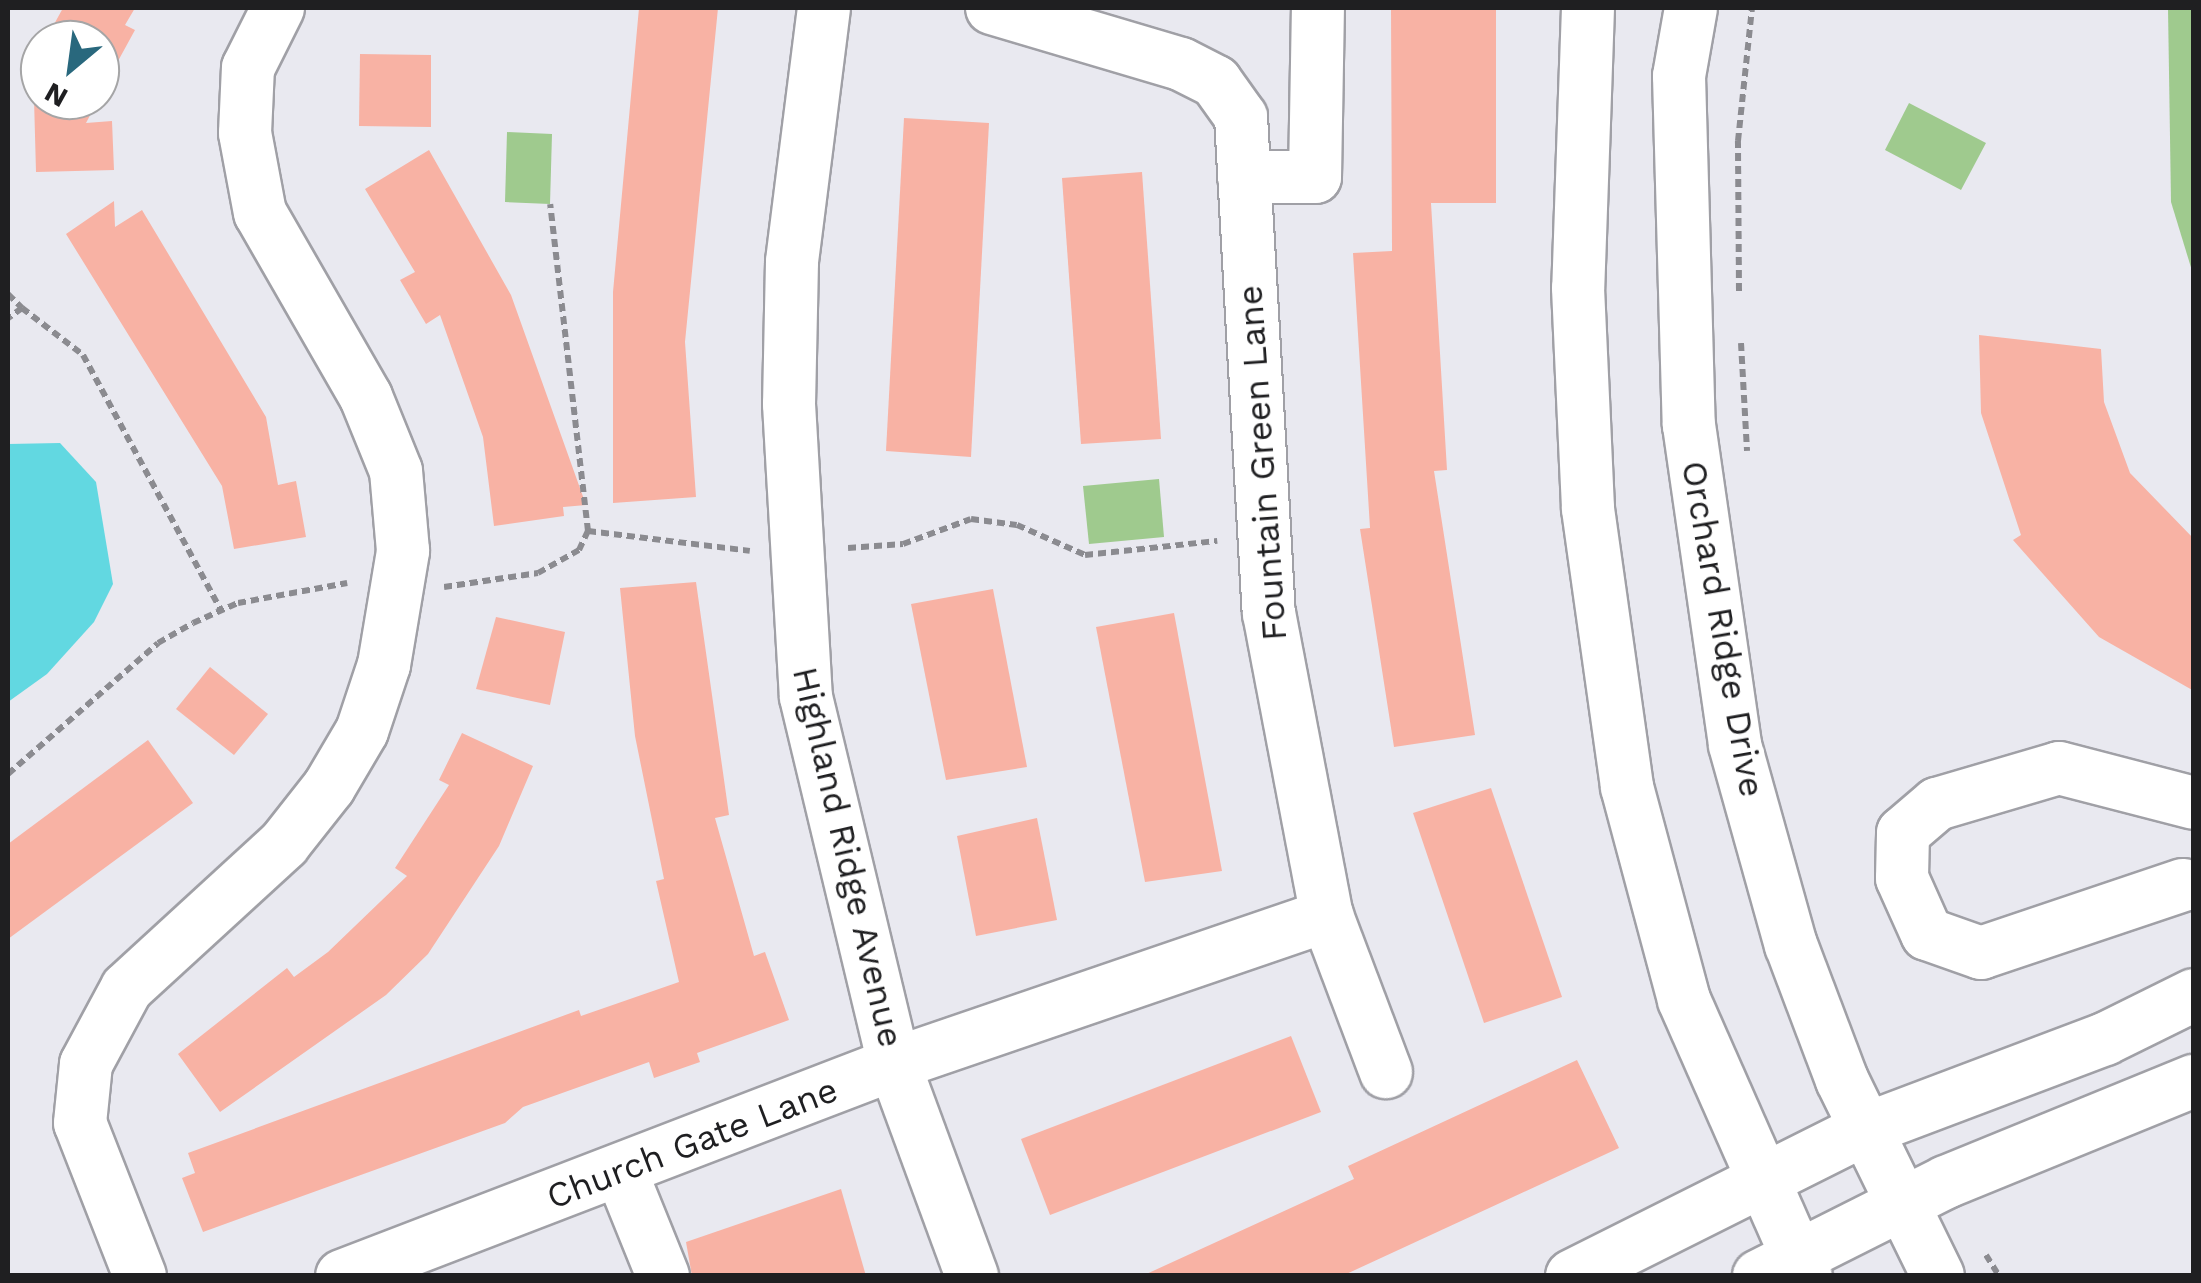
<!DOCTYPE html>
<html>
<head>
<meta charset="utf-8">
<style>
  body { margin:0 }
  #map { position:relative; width:2201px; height:1283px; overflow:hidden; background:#e9e9f0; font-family:"Work Sans",sans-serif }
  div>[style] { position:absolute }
  .green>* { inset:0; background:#9fca8e }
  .water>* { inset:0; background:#62d8e1 }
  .building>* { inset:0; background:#f8b2a4 }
  .path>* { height:6px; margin-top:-3px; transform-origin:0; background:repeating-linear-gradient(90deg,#8b8b90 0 8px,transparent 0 13px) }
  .roads { filter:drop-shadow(2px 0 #a0a0a6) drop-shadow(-2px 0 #a0a0a6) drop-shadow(0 2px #a0a0a6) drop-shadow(0 -2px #a0a0a6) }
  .minor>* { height:52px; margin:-26px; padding:0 26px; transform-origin:26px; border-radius:26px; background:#fff }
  span { translate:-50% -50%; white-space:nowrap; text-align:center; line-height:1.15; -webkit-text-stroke:10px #fff; paint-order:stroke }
  .street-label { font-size:35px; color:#1f1f21 }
  .frame { position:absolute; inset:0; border:10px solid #1f1f21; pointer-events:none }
  .north { position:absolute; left:20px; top:20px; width:100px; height:100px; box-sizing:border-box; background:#fff; border:2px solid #a5a5a6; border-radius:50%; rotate:209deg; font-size:28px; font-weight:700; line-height:40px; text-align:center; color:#1f1f21 }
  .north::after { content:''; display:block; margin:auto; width:35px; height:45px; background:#29687d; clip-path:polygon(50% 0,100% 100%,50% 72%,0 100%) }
</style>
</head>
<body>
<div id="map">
  <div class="green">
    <i style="clip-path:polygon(2168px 8px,2193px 8px,2193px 274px,2171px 202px)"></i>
    <i style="clip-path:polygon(1909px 103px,1986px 143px,1961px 190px,1885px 150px)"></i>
    <i style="clip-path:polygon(507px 132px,552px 134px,550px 204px,505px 202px)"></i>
    <i style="clip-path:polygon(1159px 479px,1164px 537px,1089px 544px,1083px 486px)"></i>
  </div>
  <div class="water">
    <i style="clip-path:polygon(60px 443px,96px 482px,113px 584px,94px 622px,47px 674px,8px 702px,8px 444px)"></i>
  </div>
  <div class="building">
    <i style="clip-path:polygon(63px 8px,135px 8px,125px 25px,135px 30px,112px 72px,100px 66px,100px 40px,47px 37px)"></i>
    <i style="clip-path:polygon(639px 8px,718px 8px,685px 342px,696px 497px,613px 503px,613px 292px)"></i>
    <i style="clip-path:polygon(1391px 8px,1496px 8px,1496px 203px,1431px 203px,1447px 470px,1434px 471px,1475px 735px,1394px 747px,1360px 529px,1370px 528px,1353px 253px,1392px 251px)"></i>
    <i style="clip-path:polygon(360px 54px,431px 55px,431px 127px,359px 126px)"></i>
    <i style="clip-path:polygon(34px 99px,98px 100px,86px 123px,112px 121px,114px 170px,36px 172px)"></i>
    <i style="clip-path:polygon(904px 118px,989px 123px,971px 457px,886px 451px)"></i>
    <i style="clip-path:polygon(429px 150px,511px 295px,586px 505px,563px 507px,564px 516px,494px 526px,483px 437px,440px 315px,426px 324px,400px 280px,415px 272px,365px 189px)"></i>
    <i style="clip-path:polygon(1142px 172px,1161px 439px,1081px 444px,1062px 178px)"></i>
    <i style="clip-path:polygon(114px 201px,115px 227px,142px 210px,266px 417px,278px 485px,296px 481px,306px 537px,234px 549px,222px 486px,66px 234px)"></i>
    <i style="clip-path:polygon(1979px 335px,2101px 349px,2104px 402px,2130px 473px,2194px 539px,2194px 691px,2099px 637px,2013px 540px,2021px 535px,1981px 413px)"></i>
    <i style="clip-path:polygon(696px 582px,729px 815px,715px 818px,754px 956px,765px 952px,789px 1020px,697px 1053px,700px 1062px,654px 1078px,649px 1062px,523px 1107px,505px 1123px,203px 1232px,182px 1178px,195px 1173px,188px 1153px,579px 1010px,581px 1016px,679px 982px,656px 881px,664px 879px,635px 736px,620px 588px)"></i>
    <i style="clip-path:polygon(993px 589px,1027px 767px,946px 780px,911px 604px)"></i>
    <i style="clip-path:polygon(1174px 613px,1222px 871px,1145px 882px,1096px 627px)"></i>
    <i style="clip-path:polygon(496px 617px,565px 632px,550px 705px,476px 689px)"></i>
    <i style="clip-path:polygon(210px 667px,268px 714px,234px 755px,176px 709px)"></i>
    <i style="clip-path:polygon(462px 733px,533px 766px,499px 846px,428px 954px,386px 995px,220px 1112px,178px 1054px,287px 968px,294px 977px,328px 952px,407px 876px,395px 868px,449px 785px,439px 780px)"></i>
    <i style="clip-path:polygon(148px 740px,193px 803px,8px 939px,8px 844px)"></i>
    <i style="clip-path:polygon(1491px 788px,1562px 997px,1484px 1023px,1413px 813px)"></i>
    <i style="clip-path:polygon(1037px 818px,1057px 920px,976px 936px,957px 836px)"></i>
    <i style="clip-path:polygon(1291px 1036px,1321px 1112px,1050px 1215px,1021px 1139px)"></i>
    <i style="clip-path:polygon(1577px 1060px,1619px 1148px,1342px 1276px,1142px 1276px,1354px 1179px,1348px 1166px)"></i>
    <i style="clip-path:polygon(841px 1189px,866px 1276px,692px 1276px,686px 1242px)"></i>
  </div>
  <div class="path">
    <i style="left:1739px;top:291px;width:150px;rotate:-90.4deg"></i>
    <i style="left:1738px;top:141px;width:134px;rotate:-84deg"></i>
    <i style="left:8px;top:294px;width:20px;rotate:45deg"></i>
    <i style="left:22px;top:308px;width:17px;rotate:144deg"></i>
    <i style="left:22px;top:308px;width:77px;rotate:37.6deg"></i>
    <i style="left:83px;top:355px;width:290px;rotate:61.6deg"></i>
    <i style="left:1741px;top:343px;width:108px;rotate:86.8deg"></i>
    <i style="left:588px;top:531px;width:163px;rotate:7deg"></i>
    <i style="left:848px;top:548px;width:55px;rotate:-4.2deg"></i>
    <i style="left:903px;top:544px;width:72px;rotate:-20.2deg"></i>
    <i style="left:971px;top:519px;width:46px;rotate:7.4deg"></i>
    <i style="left:1017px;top:525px;width:74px;rotate:23.8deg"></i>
    <i style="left:1085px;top:555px;width:133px;rotate:-6.1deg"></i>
    <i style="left:444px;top:587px;width:95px;rotate:-8.5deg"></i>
    <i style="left:538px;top:573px;width:47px;rotate:-29.3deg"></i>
    <i style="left:579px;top:550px;width:21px;rotate:-65deg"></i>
    <i style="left:588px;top:531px;width:329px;rotate:-96.6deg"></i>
    <i style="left:8px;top:774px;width:199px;rotate:-41.1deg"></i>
    <i style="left:158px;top:643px;width:40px;rotate:-29.7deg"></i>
    <i style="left:193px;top:623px;width:49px;rotate:-24deg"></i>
    <i style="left:238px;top:603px;width:111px;rotate:-10.4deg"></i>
    <i style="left:1986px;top:1255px;width:25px;rotate:58deg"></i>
  </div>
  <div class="roads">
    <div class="minor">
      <i style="left:824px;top:8px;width:256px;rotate:97.2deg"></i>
      <i style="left:792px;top:262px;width:142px;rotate:91.2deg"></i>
      <i style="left:789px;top:404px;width:293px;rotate:86.7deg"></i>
      <i style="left:806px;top:697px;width:377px;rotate:76.5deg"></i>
      <i style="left:894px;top:1064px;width:226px;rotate:69.8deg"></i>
      <i style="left:992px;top:8px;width:197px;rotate:16.5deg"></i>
      <i style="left:1181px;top:64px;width:39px;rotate:27deg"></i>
      <i style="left:1216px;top:82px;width:43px;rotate:54.5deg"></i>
      <i style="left:1241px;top:117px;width:497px;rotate:86.8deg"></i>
      <i style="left:1269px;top:613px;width:309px;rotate:79.2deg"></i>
      <i style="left:1327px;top:916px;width:167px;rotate:69.3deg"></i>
      <i style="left:1588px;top:8px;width:280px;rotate:92deg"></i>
      <i style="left:1578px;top:288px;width:221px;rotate:87.4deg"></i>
      <i style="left:1588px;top:509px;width:281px;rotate:82deg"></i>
      <i style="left:1627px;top:787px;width:220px;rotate:75deg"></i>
      <i style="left:1684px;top:1000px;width:302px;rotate:66.2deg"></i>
      <i style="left:1691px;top:8px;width:69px;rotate:100deg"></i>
      <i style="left:1679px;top:76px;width:349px;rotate:88.4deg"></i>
      <i style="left:1689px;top:425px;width:323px;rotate:81.8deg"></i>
      <i style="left:1735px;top:745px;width:208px;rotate:74.4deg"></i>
      <i style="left:1791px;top:945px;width:144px;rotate:69.3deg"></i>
      <i style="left:1842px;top:1080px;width:218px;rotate:63.9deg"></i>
      <i style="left:1244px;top:177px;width:71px"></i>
      <i style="left:1315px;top:177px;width:169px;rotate:-89deg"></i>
      <i style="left:2183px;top:885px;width:213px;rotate:161.4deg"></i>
      <i style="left:1981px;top:953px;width:57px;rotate:-160.6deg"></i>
      <i style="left:1927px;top:934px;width:61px;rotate:-114.1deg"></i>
      <i style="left:1902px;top:878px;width:45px;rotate:-88.7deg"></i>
      <i style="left:1903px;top:833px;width:45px;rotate:-40.5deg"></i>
      <i style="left:1937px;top:804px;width:127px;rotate:-16.4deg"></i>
      <i style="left:2059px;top:768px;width:139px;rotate:14.5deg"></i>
      <i style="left:621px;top:1172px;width:112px;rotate:68deg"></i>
      <i style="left:140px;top:1276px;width:164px;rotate:-111.4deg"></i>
      <i style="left:80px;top:1123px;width:59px;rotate:-84.2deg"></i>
      <i style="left:86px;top:1064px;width:86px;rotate:-61.7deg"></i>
      <i style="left:127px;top:988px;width:213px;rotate:-42.5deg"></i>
      <i style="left:284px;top:844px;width:73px;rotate:-51.7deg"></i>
      <i style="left:329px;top:787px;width:65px;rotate:-59.5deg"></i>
      <i style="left:362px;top:731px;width:70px;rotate:-71.6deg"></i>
      <i style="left:384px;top:665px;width:116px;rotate:-80.5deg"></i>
      <i style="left:403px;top:551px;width:80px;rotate:-95deg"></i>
      <i style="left:396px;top:471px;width:80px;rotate:-112.1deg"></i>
      <i style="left:366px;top:397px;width:212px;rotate:-119.9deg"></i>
      <i style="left:260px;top:213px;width:81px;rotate:-100.6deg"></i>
      <i style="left:245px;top:133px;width:65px;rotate:-87.4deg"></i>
      <i style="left:248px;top:68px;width:67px;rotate:-63.4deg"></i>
      <i style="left:342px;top:1276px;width:591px;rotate:-21.01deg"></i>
      <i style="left:894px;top:1064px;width:458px;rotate:-18.9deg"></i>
      <i style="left:1572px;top:1276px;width:326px;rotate:-26.6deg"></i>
      <i style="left:1864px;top:1130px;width:258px;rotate:-20.7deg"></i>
      <i style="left:2105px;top:1039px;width:99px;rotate:-26.3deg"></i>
      <i style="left:1759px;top:1276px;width:209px;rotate:-26.7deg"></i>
      <i style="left:1946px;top:1182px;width:268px;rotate:-22.2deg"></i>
    </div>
  </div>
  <div class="street-label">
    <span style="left:1262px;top:463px;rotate:-94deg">Fountain Green Lane</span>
    <span style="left:1723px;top:629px;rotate:80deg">Orchard Ridge Drive</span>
    <span style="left:848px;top:857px;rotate:77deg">Highland Ridge Avenue</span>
    <span style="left:692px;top:1143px;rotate:-21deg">Church Gate Lane</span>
  </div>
  <div class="frame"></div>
  <div class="north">N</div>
</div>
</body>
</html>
